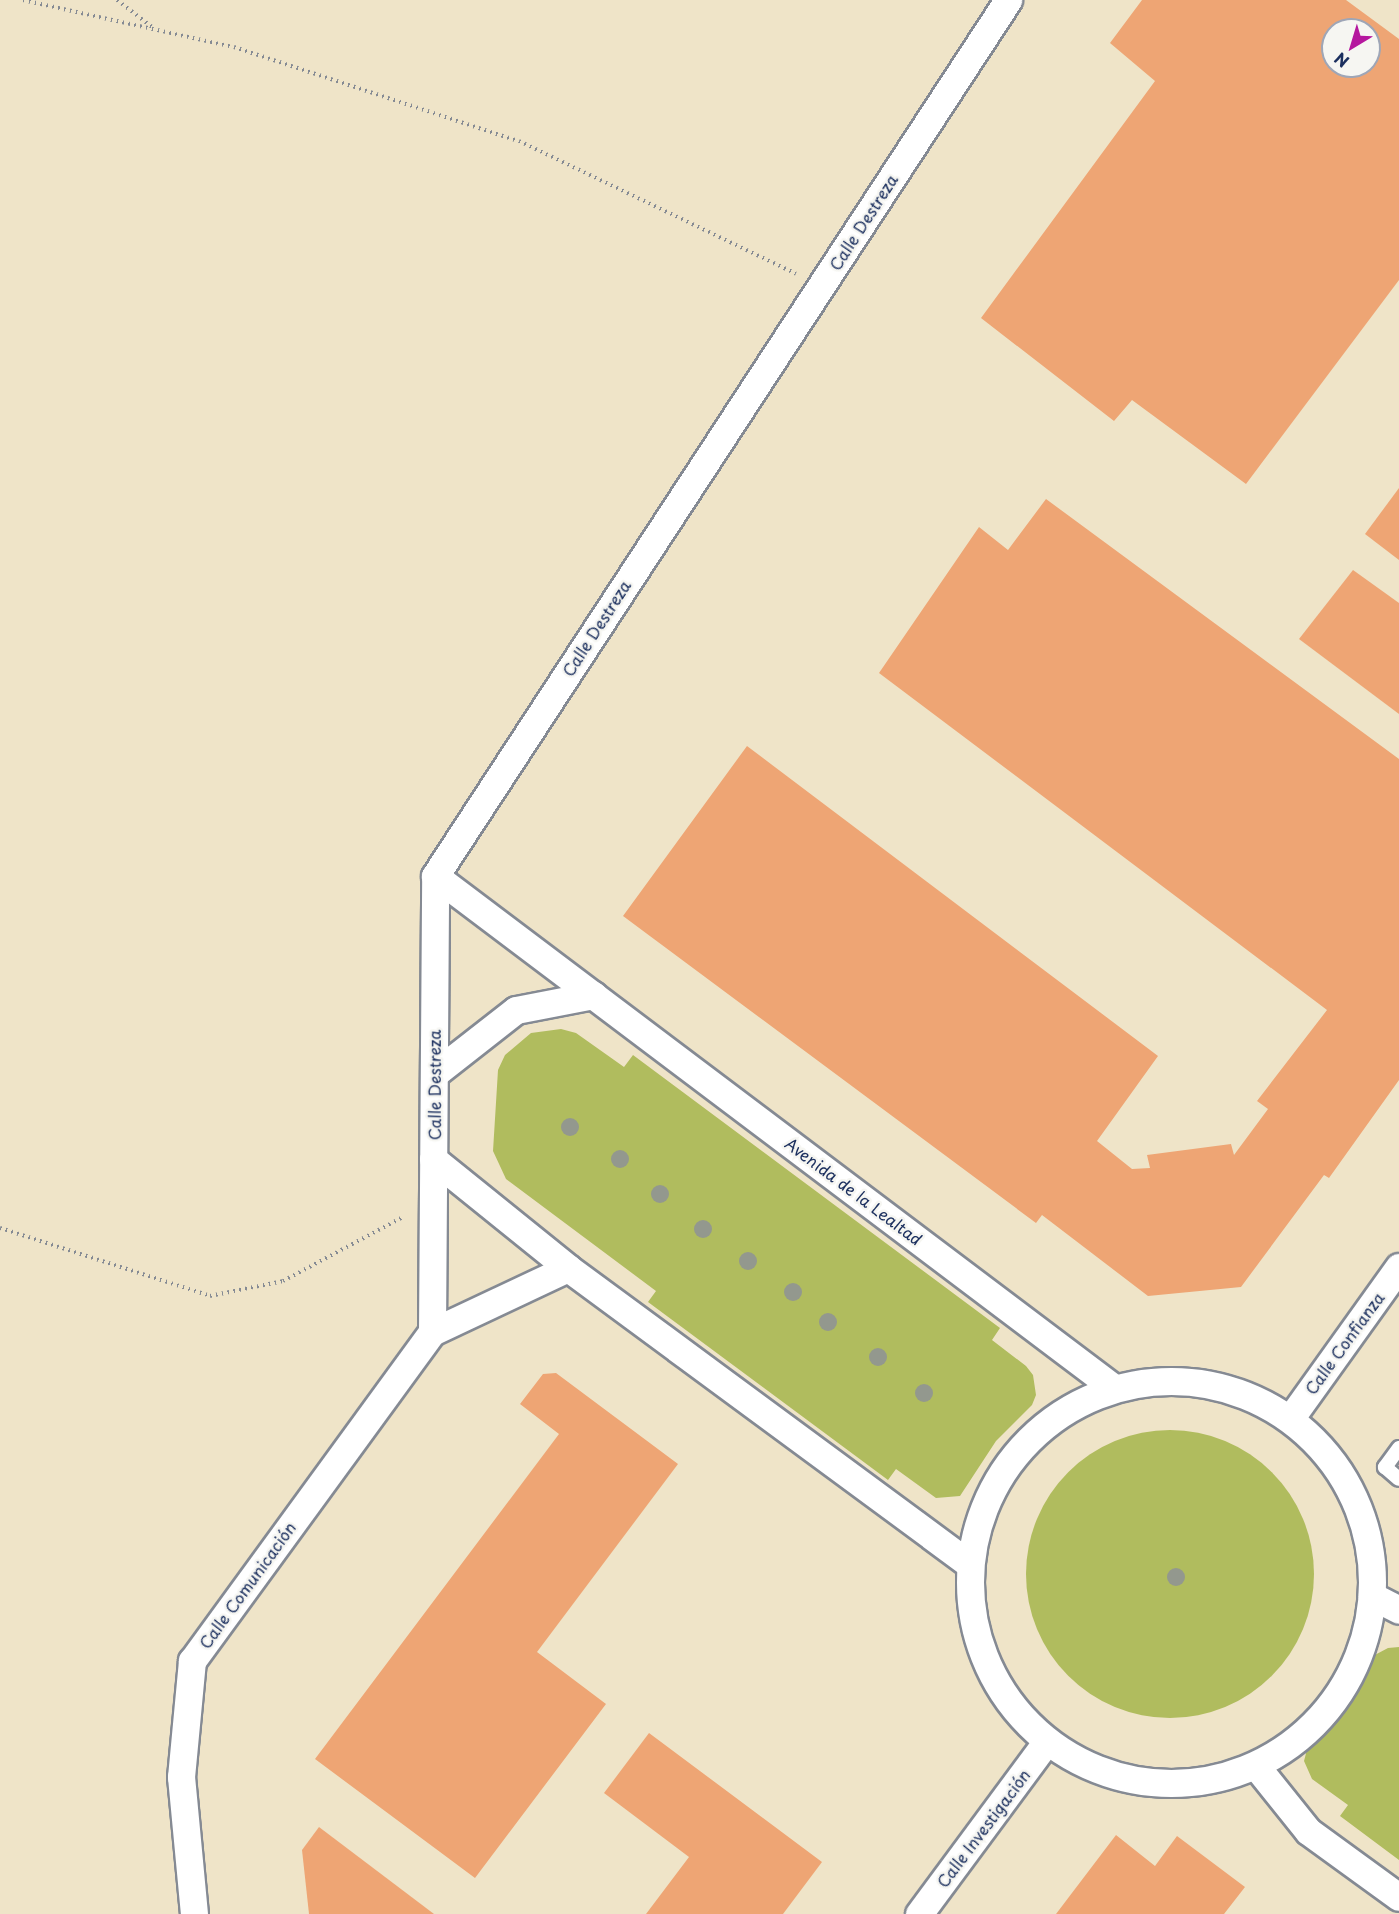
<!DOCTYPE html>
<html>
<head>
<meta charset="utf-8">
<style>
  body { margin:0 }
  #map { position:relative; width:1399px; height:1914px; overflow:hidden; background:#efe4c8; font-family:"Playpen Sans",sans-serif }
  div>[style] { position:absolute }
  .green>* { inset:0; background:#b0bc5e }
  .round { border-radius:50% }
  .building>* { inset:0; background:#eea574 }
  .path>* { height:4px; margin-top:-2px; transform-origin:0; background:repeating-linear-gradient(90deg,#858a93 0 1.5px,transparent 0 6px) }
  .roads { filter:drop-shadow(2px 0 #858a93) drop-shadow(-2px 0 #858a93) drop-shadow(0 2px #858a93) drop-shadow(0 -2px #858a93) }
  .lane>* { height:14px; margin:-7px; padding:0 7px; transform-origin:7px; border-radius:7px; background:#fff }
  .street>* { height:27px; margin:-13.5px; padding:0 13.5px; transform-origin:13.5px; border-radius:13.5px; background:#fff }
  .street>.ring { margin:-13.5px; padding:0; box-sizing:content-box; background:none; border:27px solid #fff; border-radius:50% }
  .trees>* { width:18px; height:18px; margin:-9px; border-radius:50%; background:#93988e }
  span { translate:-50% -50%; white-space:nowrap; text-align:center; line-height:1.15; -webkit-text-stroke:5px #f6f6f2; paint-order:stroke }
  .street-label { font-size:16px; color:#1b2f5e }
  .north { position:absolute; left:1321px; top:18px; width:60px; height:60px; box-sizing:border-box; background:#f6f6f2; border:2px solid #9ea6b7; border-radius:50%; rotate:218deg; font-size:16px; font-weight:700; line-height:24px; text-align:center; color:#1b2f5e }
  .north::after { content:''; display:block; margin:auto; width:21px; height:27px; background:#b5179e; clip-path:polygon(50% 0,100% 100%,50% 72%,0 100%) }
</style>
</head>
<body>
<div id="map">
  <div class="green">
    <i style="clip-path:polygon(561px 1029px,576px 1033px,624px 1067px,633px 1055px,1000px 1328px,992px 1340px,1026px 1366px,1033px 1375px,1036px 1395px,1032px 1405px,996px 1441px,960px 1496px,936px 1498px,896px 1469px,888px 1480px,648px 1302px,656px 1291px,506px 1179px,493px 1151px,498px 1070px,505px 1055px,531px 1033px)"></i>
    <i class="round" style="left:1026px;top:1430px;width:288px;height:288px"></i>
    <i style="clip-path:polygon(1399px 1647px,1399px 1860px,1340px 1816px,1348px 1805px,1312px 1779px,1304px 1761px,1309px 1742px,1345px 1705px,1371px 1657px,1388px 1648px)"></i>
  </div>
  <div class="building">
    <i style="clip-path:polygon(evenodd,1142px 0,1346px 0,1399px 39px,1399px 280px,1246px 484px,1132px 400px,1114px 421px,981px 318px,1155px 81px,1110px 43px,1142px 0,1333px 30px,1369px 30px,1369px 66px,1333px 66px,1333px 30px)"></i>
    <i style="clip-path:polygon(1399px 488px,1399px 560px,1365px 534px)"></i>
    <i style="clip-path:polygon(1046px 499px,1399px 759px,1399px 1080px,1329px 1178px,1324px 1175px,1241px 1287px,1148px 1296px,1042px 1215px,1036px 1223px,623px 916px,747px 746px,1158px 1056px,1097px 1141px,1132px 1169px,1150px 1168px,1147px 1155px,1231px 1144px,1234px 1155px,1268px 1109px,1257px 1101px,1327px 1010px,879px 673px,979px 527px,1008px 550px)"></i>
    <i style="clip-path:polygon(1353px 570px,1399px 603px,1399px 714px,1299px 639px)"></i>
    <i style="clip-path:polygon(556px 1373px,678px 1464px,537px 1652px,606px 1704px,475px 1878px,315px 1759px,559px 1434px,520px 1404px,543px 1374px)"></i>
    <i style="clip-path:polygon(649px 1733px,822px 1862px,783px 1914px,646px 1914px,689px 1857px,604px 1793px)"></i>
    <i style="clip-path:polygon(319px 1827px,434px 1914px,309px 1914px,302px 1850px)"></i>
    <i style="clip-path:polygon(1116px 1835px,1155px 1866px,1177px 1836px,1245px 1887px,1224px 1914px,1056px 1914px)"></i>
  </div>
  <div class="path">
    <i style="left:23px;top:0;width:216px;rotate:12.6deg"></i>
    <i style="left:234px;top:47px;width:300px;rotate:18.3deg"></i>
    <i style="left:519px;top:141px;width:307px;rotate:25.6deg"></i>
    <i style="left:117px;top:0;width:44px;rotate:37.6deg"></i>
    <i style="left:0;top:1228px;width:221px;rotate:17.9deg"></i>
    <i style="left:210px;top:1296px;width:75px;rotate:-11.6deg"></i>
    <i style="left:283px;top:1281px;width:136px;rotate:-28.1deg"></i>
  </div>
  <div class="roads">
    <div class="lane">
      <i style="left:1399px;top:1448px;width:24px;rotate:126deg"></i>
      <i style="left:1385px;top:1467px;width:18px;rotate:41deg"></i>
    </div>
    <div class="street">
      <i style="left:435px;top:876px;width:850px;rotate:37.02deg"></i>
      <i style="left:434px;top:1074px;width:104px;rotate:-38deg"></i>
      <i style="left:516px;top:1010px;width:79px;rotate:-10.9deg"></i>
      <i style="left:433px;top:1159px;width:174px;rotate:38.9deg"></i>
      <i style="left:568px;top:1268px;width:498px;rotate:36.4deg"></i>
      <i style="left:432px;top:1332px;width:456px;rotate:-89.6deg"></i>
      <i style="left:435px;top:876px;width:1047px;rotate:-56.81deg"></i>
      <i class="ring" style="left:970px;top:1381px;width:375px;height:375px"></i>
      <i style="left:1290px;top:1419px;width:187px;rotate:-54.4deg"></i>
      <i style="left:1372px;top:1596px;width:30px;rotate:27deg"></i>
      <i style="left:1256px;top:1766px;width:83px;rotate:51.3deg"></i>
      <i style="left:1308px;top:1831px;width:112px;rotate:36deg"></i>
      <i style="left:194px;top:1914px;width:138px;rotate:-95.4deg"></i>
      <i style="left:181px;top:1777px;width:117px;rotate:-84.6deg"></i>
      <i style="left:192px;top:1661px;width:407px;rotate:-53.9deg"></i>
      <i style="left:432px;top:1332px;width:150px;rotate:-25.2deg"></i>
      <i style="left:919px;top:1914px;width:215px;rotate:-53.5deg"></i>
    </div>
  </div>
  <div class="trees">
    <i style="left:570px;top:1127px"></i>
    <i style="left:620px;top:1159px"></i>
    <i style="left:660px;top:1194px"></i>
    <i style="left:703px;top:1229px"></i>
    <i style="left:748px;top:1261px"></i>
    <i style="left:793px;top:1292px"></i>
    <i style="left:828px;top:1322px"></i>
    <i style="left:878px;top:1357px"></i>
    <i style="left:924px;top:1393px"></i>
    <i style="left:1176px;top:1577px"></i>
  </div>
  <div class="street-label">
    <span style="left:863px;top:222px;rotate:-57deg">Calle Destreza</span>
    <span style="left:596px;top:628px;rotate:-57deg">Calle Destreza</span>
    <span style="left:434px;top:1085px;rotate:-90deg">Calle Destreza</span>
    <span style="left:854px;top:1191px;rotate:37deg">Avenida de la Lealtad</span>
    <span style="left:1344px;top:1343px;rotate:-54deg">Calle Confianza</span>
    <span style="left:247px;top:1585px;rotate:-54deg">Calle Comunicación</span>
    <span style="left:983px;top:1828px;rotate:-53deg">Calle Investigación</span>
  </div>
  <div class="north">N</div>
</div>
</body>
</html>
